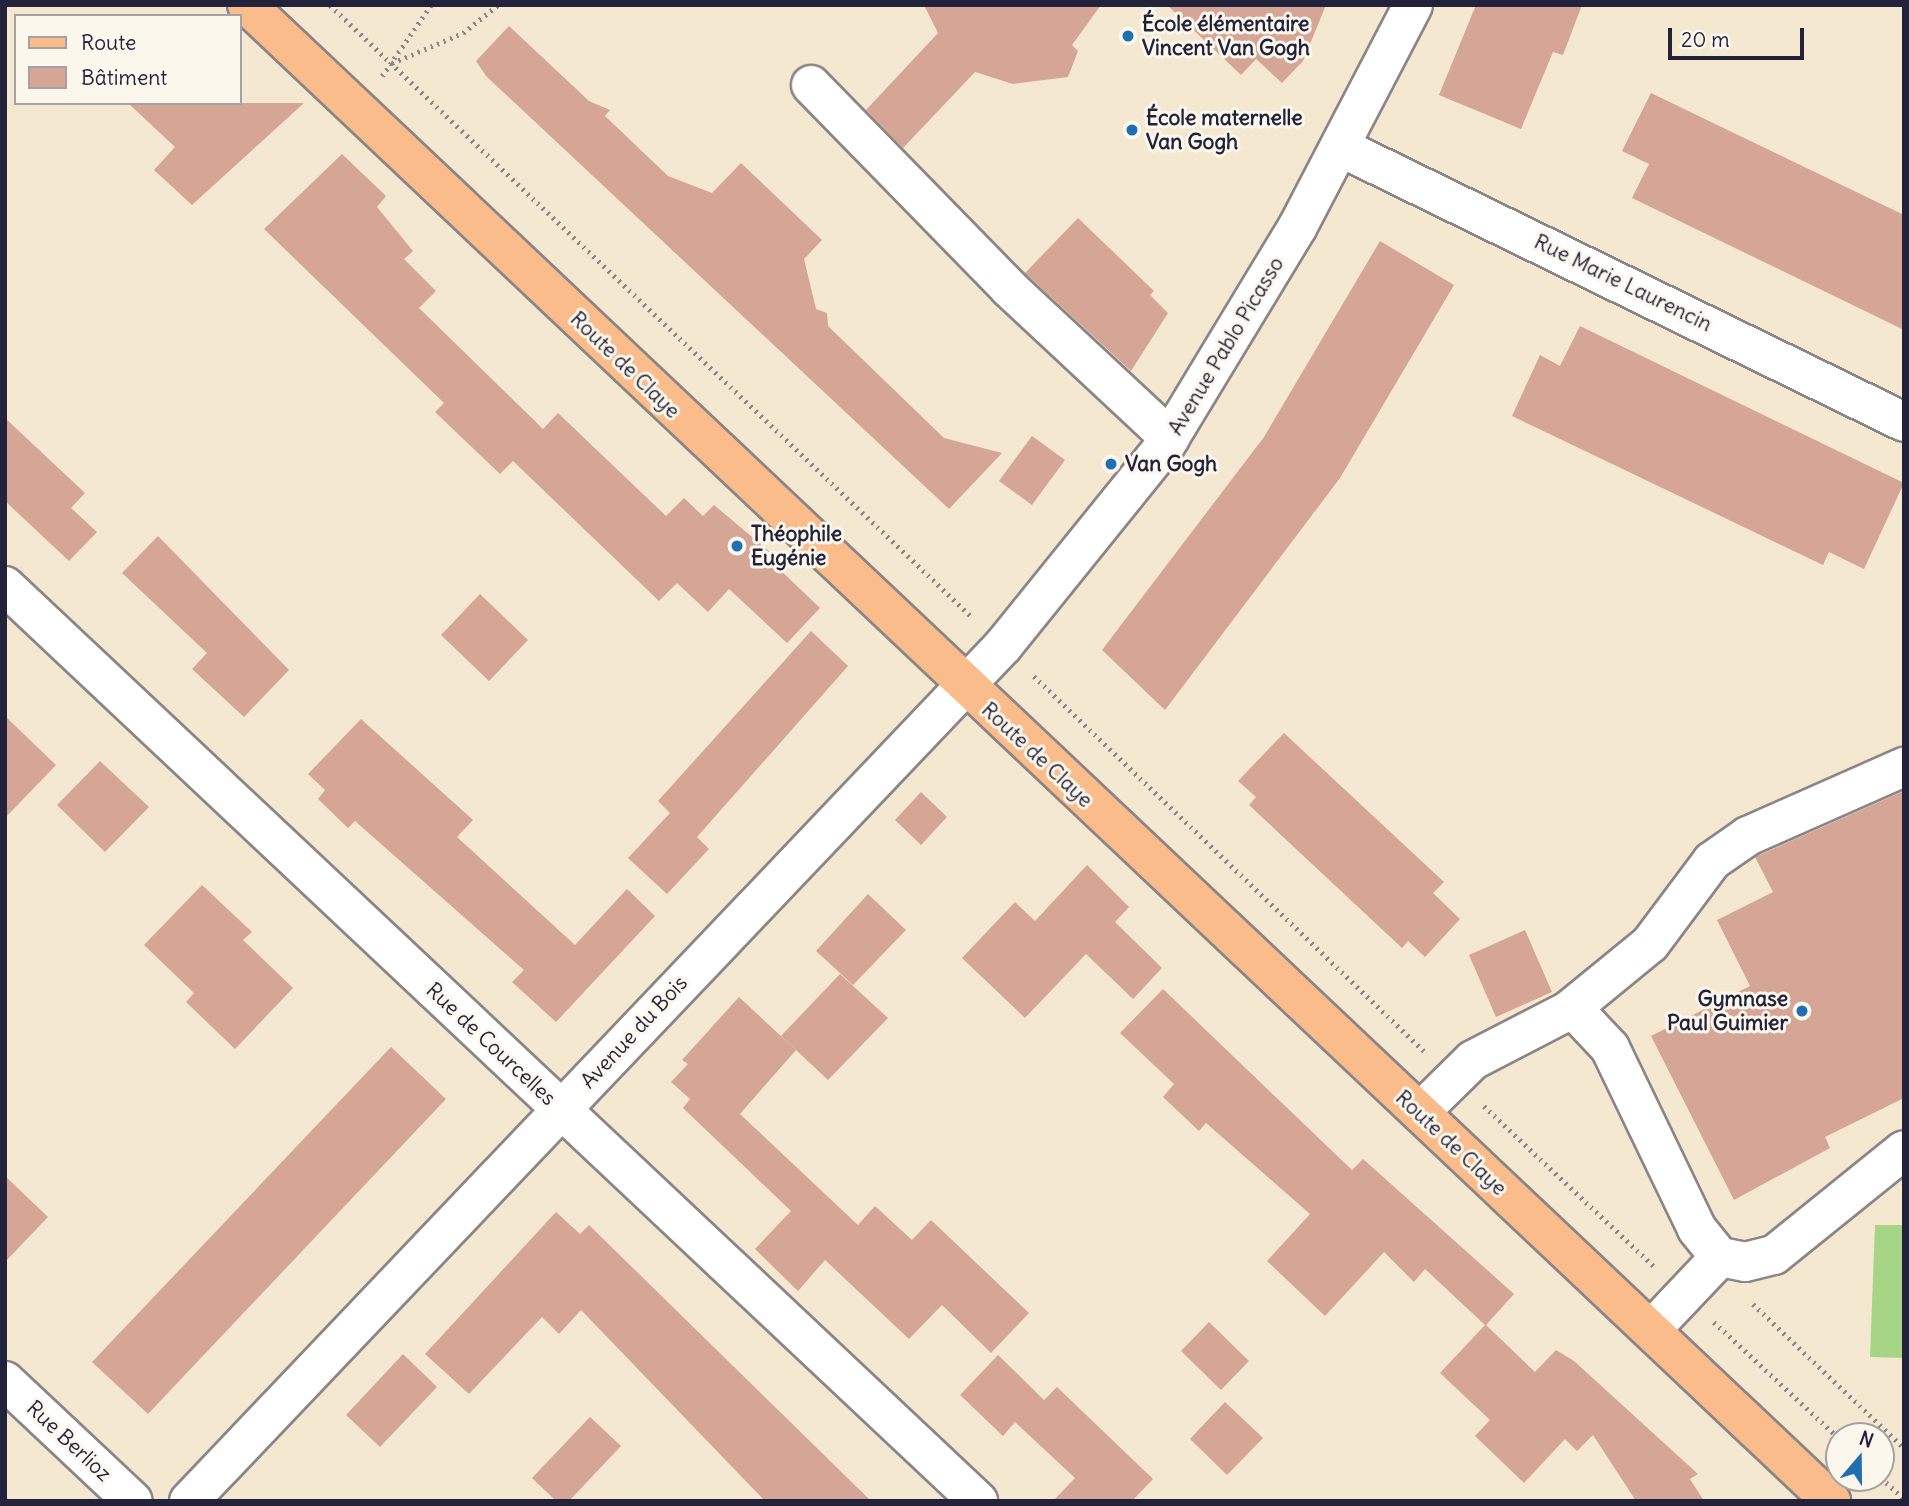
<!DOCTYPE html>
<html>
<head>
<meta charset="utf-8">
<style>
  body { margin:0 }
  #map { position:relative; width:1909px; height:1506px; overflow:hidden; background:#f5e8d1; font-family:Delius,sans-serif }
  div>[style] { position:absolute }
  .green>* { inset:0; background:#a6d685 }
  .building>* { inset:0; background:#d5a596 }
  .path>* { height:4.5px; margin-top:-2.25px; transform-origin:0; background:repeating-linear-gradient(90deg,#8c8586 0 2px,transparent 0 7px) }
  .roads { filter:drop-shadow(2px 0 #8c8586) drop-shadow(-2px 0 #8c8586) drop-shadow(0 2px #8c8586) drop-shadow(0 -2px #8c8586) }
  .minor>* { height:38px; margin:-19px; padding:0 19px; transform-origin:19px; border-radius:19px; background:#fff }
  .major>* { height:38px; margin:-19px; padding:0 19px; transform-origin:19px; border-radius:19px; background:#fabc8b }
  .dots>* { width:19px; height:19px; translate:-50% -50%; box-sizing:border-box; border:4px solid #fbf7ec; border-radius:50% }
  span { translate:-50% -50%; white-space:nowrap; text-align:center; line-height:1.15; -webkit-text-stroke:6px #fbf7ec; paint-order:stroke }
  .poi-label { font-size:21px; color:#22223b; font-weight:700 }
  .left { translate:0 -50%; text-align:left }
  .right { translate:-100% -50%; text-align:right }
  .street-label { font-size:21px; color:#22223b }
  .frame { position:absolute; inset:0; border:7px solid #22223b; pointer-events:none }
  .legend { position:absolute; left:14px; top:14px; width:228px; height:91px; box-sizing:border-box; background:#fbf7ec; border:2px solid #a4a2a5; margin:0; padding:9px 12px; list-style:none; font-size:21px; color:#22223b }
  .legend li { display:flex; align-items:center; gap:14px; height:35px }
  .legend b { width:35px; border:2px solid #a4a2a5 }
  .north { position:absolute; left:1825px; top:1422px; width:70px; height:70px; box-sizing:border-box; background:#fbf7ec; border:2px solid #a4a2a5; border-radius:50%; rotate:20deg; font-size:19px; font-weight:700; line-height:28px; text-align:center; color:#22223b }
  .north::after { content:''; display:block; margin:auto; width:24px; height:32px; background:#1f6fb2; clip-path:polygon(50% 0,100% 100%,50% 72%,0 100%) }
  .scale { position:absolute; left:1668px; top:28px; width:136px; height:32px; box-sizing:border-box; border:4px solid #22223b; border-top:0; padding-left:9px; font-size:21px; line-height:24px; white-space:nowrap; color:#22223b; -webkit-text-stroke:5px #fbf7ec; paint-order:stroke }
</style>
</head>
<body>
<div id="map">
  <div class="green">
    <i style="clip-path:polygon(1875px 1225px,1904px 1225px,1904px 1358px,1870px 1357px)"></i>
  </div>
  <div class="building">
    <i style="clip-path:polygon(924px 5px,1101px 5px,1072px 45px,1078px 51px,1068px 77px,1013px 84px,975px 72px,903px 148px,866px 110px,938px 33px)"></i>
    <i style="clip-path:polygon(1167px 5px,1326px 5px,1303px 61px,1282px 83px,1256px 59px,1241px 75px)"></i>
    <i style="clip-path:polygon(1476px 5px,1582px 5px,1563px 55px,1553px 52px,1521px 129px,1439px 95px)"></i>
    <i style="clip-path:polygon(509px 26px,589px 101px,610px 110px,605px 116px,668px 176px,712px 193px,741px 163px,822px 240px,804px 259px,816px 309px,827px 313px,828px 326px,944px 438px,1002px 453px,949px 509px,486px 76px,476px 61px)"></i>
    <i style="clip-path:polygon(1651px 93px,1904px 215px,1904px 330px,1632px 198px,1649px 164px,1622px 151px)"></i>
    <i style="clip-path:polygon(128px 103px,304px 103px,192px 205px,154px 170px,175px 147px)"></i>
    <i style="clip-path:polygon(342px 154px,386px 196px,377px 207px,413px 251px,404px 259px,436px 291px,419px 308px,543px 429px,558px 413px,666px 516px,684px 498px,703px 516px,714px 505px,782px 562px,777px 567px,820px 608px,787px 643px,729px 589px,708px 612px,677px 583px,659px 601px,513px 461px,500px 474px,435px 412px,444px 403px,264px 229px)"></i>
    <i style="clip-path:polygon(1078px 218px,1154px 291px,1150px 295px,1168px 313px,1131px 371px,1025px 273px)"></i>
    <i style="clip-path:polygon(1380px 241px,1454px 285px,1340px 478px,1165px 710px,1102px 650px,1264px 437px)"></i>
    <i style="clip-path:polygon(1580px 326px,1904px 483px,1864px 569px,1829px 552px,1823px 565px,1512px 416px,1540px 355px,1560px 366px)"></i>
    <i style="clip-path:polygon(5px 418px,85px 493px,71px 508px,97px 532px,69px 561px,5px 501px)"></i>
    <i style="clip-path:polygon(1032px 436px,1065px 460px,1032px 505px,999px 481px)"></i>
    <i style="clip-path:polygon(158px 536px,289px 670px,244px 717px,192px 669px,207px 653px,122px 573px)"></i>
    <i style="clip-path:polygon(480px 594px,528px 640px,489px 681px,441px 635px)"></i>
    <i style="clip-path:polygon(811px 631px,848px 666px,697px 837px,709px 849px,667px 894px,628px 858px,670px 813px,658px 801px)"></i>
    <i style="clip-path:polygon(5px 716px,56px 765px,5px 818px)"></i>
    <i style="clip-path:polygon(361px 719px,473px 820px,457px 837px,575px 945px,627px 889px,655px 916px,556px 1022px,512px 982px,524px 970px,355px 821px,348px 828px,318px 799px,325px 790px,308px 774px)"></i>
    <i style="clip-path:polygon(1284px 733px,1444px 882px,1433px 893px,1460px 919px,1425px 957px,1408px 941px,1402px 948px,1249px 805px,1256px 797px,1238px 781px)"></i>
    <i style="clip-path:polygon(100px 761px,149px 807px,105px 852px,57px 805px)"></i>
    <i style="clip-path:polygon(1904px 791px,1904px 1098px,1825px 1137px,1830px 1148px,1734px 1200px,1651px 1036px,1750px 986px,1717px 920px,1773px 892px,1755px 857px)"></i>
    <i style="clip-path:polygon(921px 792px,947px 817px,921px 845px,895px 820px)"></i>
    <i style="clip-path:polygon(1087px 865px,1129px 907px,1115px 922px,1162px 968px,1133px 999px,1086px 954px,1025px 1018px,962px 958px,1015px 902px,1035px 921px)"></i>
    <i style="clip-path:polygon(202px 885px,252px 932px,243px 940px,293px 988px,235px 1049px,186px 1002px,194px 993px,144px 945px)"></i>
    <i style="clip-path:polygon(868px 894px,906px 930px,853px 985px,816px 951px)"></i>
    <i style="clip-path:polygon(1525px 930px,1552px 992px,1496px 1017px,1469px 955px)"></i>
    <i style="clip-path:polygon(840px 974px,888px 1018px,828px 1080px,781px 1036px)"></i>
    <i style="clip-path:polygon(1163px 989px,1352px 1170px,1363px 1159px,1514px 1294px,1486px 1325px,1535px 1372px,1556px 1350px,1574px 1361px,1698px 1474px,1690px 1479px,1704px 1501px,1636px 1501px,1593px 1435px,1577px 1451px,1565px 1439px,1524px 1483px,1475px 1436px,1490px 1420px,1440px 1373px,1485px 1325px,1425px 1269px,1414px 1282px,1384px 1252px,1325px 1316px,1267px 1261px,1310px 1214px,1206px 1123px,1199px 1131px,1163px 1097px,1174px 1084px,1120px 1033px)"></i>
    <i style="clip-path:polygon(739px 997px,796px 1050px,740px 1114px,858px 1225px,875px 1206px,912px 1240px,931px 1220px,1029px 1313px,991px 1353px,942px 1305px,909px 1339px,825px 1260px,798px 1291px,755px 1249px,791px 1211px,683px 1108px,690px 1099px,671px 1082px,688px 1064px,682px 1060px)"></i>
    <i style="clip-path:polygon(391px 1047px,446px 1099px,148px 1414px,92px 1362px)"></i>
    <i style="clip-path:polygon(5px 1176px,48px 1217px,5px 1262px)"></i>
    <i style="clip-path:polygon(556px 1212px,580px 1234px,589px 1225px,871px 1501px,765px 1501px,581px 1310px,559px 1334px,542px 1317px,469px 1394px,425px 1354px)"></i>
    <i style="clip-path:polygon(1209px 1322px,1249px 1361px,1221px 1390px,1181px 1351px)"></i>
    <i style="clip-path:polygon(403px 1354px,437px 1387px,380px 1447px,346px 1415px)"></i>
    <i style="clip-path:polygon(998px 1355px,1044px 1400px,1057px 1387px,1153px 1479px,1132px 1501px,1053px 1501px,1075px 1478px,1015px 1422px,1003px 1436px,960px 1395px)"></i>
    <i style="clip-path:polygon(1225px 1402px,1263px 1438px,1227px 1475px,1190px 1439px)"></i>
    <i style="clip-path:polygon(590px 1417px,621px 1446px,569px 1501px,556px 1501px,532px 1478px)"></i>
  </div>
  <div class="path">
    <i style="left:330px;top:5px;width:887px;rotate:43.63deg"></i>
    <i style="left:392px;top:63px;width:77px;rotate:-22.9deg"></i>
    <i style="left:463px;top:33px;width:45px;rotate:-38.7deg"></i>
    <i style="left:382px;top:76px;width:86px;rotate:-55.4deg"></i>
    <i style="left:1034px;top:676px;width:541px;rotate:43.88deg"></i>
    <i style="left:1484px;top:1106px;width:233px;rotate:43.3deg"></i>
    <i style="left:1753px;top:1304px;width:209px;rotate:43.6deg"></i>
    <i style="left:1714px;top:1322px;width:171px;rotate:42.9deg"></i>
    <i style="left:1881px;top:1478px;width:31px;rotate:42deg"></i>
  </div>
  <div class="roads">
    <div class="minor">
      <i style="left:811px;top:85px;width:284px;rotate:45.7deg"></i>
      <i style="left:1009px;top:288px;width:220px;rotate:43deg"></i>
      <i style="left:1340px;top:147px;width:627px;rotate:25.99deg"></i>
      <i style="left:5px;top:586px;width:1336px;rotate:43.24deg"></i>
      <i style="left:1568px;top:1011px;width:106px;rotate:-39.3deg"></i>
      <i style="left:1650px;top:944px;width:104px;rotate:-53.2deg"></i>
      <i style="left:1712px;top:861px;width:44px;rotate:-34.8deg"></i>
      <i style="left:1748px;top:836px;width:171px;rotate:-23.9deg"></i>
      <i style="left:1420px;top:1112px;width:74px;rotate:-44.5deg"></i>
      <i style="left:1473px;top:1060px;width:107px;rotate:-27.3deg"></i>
      <i style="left:1568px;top:1011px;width:13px;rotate:23deg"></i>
      <i style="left:1580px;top:1016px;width:44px;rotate:46.8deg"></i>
      <i style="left:1610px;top:1048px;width:201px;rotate:64.3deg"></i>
      <i style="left:1697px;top:1229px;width:36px;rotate:51deg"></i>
      <i style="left:1720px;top:1257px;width:25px;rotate:11deg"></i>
      <i style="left:1745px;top:1262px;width:30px;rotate:-14deg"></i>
      <i style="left:1774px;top:1255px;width:167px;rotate:-38.9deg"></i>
      <i style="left:1651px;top:1330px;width:100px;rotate:-46.6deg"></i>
      <i style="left:5px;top:1381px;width:175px;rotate:43.2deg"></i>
      <i style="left:189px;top:1501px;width:1181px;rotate:-46.41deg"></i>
      <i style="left:1003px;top:646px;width:260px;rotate:-51.1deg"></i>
      <i style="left:1166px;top:444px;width:253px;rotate:-58.8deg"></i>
      <i style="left:1297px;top:228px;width:251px;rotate:-62.5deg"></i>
    </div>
    <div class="major">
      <i style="left:247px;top:5px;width:2179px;rotate:43.36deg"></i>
    </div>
  </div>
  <div class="dots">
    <i style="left:1128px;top:36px;background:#1f6fb2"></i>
    <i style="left:1132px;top:130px;background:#1f6fb2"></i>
    <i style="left:1111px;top:464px;background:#1f6fb2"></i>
    <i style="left:737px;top:546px;background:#1f6fb2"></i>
    <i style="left:1802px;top:1011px;background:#1f6fb2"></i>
  </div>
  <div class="poi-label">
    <span class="left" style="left:1142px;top:36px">École élémentaire<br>Vincent Van Gogh</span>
    <span class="left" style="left:1146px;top:130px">École maternelle<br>Van Gogh</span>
    <span class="left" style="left:1125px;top:464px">Van Gogh</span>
    <span class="left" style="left:751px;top:546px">Théophile<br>Eugénie</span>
    <span class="right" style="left:1788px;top:1011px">Gymnase<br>Paul Guimier</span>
  </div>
  <div class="street-label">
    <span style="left:1623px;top:283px;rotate:26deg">Rue Marie Laurencin</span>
    <span style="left:1226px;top:346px;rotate:-59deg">Avenue Pablo Picasso</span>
    <span style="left:625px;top:365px;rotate:44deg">Route de Claye</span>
    <span style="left:1037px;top:755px;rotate:43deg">Route de Claye</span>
    <span style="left:634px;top:1032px;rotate:-47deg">Avenue du Bois</span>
    <span style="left:491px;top:1044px;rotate:43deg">Rue de Courcelles</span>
    <span style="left:1451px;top:1143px;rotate:43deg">Route de Claye</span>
    <span style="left:69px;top:1441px;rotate:43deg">Rue Berlioz</span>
  </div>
  <div class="frame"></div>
  <ul class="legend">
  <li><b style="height:9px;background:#fabc8b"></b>Route</li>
  <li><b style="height:19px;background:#d5a596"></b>Bâtiment</li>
  </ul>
  <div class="north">N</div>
  <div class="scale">20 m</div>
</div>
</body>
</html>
